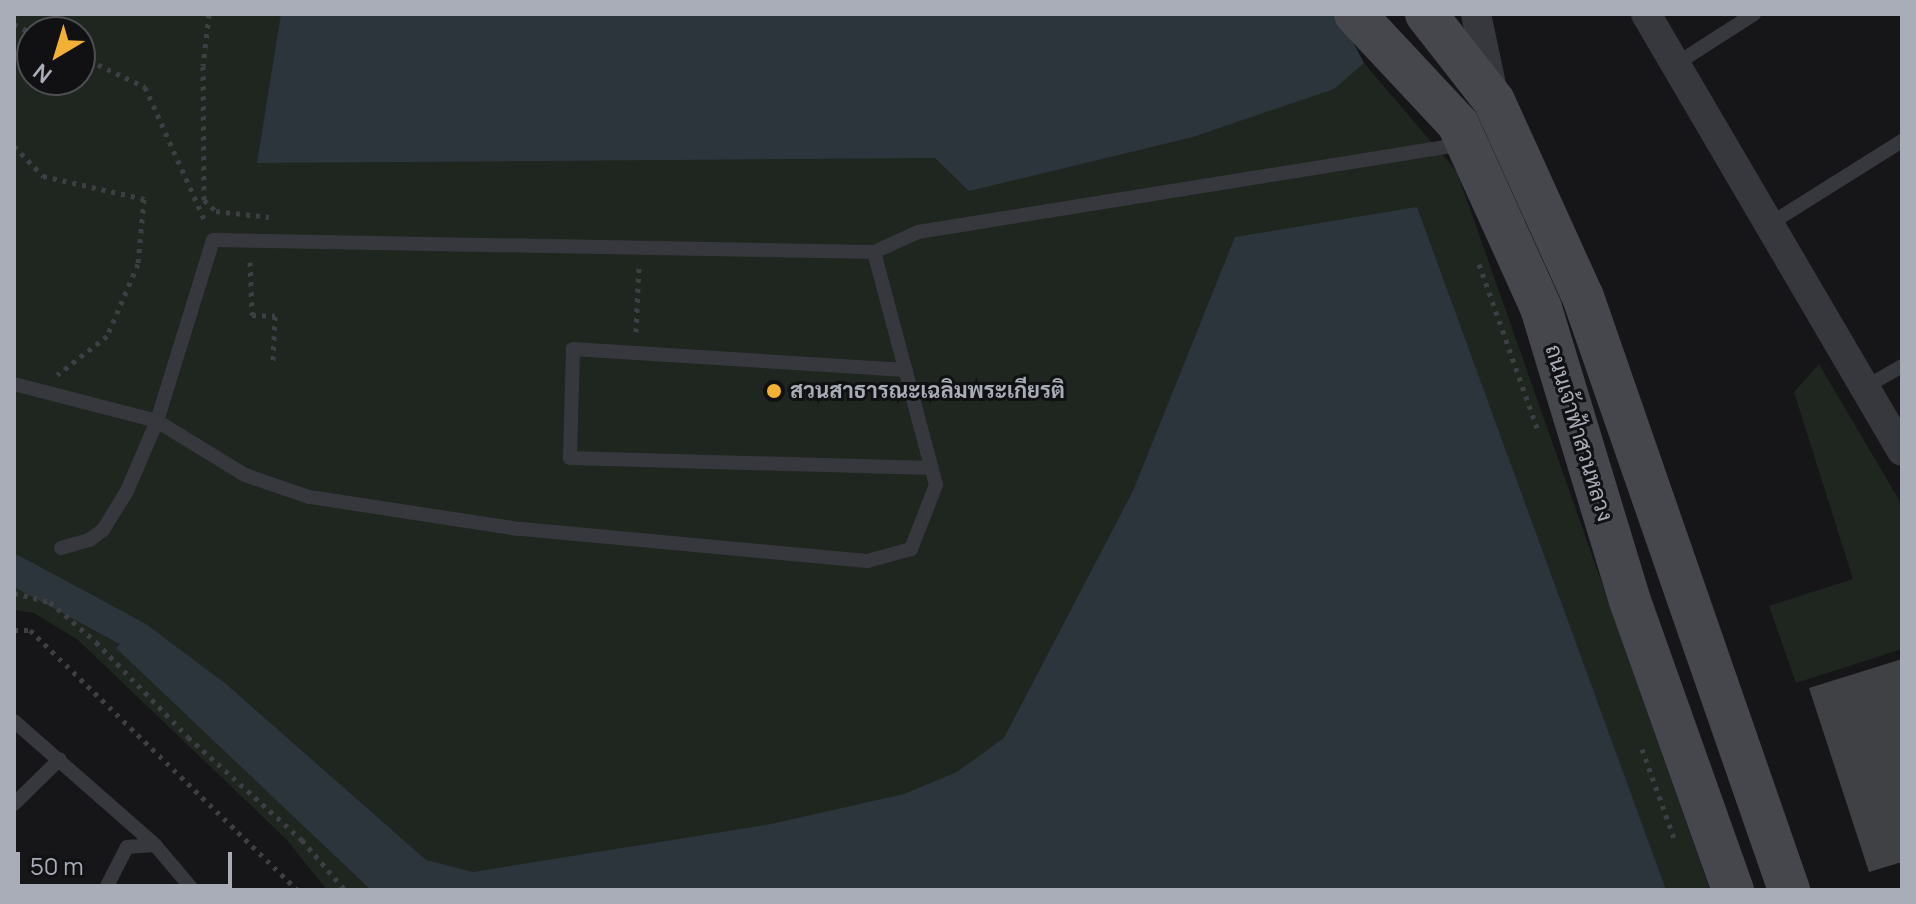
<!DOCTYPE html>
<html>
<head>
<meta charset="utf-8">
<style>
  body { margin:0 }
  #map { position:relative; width:1916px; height:904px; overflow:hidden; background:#161618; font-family:Manrope,Sarabun,sans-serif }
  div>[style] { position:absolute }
  .green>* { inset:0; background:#1e261f }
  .water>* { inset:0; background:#2c353c }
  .canal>* { height:30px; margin:-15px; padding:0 15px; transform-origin:15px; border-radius:15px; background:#2c353c }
  .building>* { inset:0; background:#404145 }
  .path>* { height:5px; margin-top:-2.5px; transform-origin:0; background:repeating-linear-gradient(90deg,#3d3f44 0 4px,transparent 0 10px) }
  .service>* { height:14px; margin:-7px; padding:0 7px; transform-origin:7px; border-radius:7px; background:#37383d }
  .minor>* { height:30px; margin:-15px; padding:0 15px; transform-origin:15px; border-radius:15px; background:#37383d }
  .secondary>* { height:42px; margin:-21px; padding:0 21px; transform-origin:21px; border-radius:21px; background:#45474d }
  .dots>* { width:22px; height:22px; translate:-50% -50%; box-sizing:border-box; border:4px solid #111113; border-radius:50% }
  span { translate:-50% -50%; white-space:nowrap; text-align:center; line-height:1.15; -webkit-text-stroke:6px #111113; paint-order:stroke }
  .poi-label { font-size:22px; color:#a8adb8; font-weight:700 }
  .left { translate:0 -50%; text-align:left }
  .street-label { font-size:22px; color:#a8adb8 }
  .frame { position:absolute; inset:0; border:16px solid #a8adb8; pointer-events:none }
  .north { position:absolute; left:16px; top:16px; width:80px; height:80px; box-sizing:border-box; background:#111113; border:2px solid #4d4f55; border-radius:50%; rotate:218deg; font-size:22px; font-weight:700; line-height:32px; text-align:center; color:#a8adb8 }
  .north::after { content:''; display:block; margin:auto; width:28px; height:36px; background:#f2b134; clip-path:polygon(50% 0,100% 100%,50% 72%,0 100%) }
  .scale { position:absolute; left:16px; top:852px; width:216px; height:36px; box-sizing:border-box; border:4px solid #a8adb8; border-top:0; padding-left:10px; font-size:24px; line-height:28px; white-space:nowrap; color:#a8adb8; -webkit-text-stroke:6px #111113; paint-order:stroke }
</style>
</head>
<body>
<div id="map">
  <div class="green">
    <i style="clip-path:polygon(evenodd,14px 14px,1304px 14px,1364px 63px,1457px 172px,1710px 890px,327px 890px,286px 839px,78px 640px,34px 613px,14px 610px,14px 14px,32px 32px,80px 32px,80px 80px,32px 80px,32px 32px)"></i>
    <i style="clip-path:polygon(1819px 364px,1902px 505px,1902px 649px,1796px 683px,1769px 606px,1853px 579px,1794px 392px)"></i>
  </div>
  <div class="water">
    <i style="clip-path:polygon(281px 14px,1338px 14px,1364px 63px,1334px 89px,1193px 137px,969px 191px,935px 158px,257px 163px)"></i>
    <i style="clip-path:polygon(1417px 207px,1666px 890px,371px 890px,116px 648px,143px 622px,226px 684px,426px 860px,473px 872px,771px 824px,904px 794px,957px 772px,1004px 738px,1133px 491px,1235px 237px)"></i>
  </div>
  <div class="canal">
    <i style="left:14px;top:570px;width:133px;rotate:28.3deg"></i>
  </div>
  <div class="building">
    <i style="clip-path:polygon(1902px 659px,1902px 862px,1869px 872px,1809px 688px)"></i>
  </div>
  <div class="path">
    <i style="left:209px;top:14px;width:52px;rotate:96.6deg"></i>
    <i style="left:203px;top:66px;width:134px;rotate:89.6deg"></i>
    <i style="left:204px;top:200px;width:16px;rotate:43deg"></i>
    <i style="left:216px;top:211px;width:53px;rotate:6.5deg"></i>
    <i style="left:14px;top:24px;width:20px;rotate:27deg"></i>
    <i style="left:80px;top:56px;width:72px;rotate:25.5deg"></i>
    <i style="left:145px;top:87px;width:147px;rotate:65.9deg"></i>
    <i style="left:14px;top:146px;width:42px;rotate:46deg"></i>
    <i style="left:43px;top:176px;width:104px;rotate:12.8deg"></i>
    <i style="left:144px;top:199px;width:65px;rotate:95.3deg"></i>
    <i style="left:138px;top:264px;width:78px;rotate:113.3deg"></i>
    <i style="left:107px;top:336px;width:63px;rotate:142deg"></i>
    <i style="left:250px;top:262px;width:53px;rotate:87.8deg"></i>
    <i style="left:252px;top:315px;width:23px;rotate:2deg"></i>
    <i style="left:275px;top:316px;width:46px;rotate:92.5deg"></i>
    <i style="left:1479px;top:264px;width:174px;rotate:70.5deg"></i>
    <i style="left:636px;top:332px;width:67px;rotate:-87.4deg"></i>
    <i style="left:14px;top:593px;width:37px;rotate:14deg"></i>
    <i style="left:50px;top:602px;width:61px;rotate:41deg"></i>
    <i style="left:96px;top:642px;width:132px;rotate:45.9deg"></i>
    <i style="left:188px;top:737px;width:154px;rotate:42.1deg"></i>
    <i style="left:302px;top:840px;width:66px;rotate:49.3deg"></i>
    <i style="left:14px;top:630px;width:16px"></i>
    <i style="left:30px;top:630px;width:373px;rotate:44.2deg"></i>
    <i style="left:1642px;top:749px;width:95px;rotate:70.2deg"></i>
  </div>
  <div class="service">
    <i style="left:1676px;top:64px;width:93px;rotate:-32.7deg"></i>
    <i style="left:1768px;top:225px;width:158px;rotate:-32.1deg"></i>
    <i style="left:874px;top:252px;width:241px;rotate:75.1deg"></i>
    <i style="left:936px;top:485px;width:69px;rotate:111.3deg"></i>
    <i style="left:911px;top:549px;width:46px;rotate:164.7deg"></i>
    <i style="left:867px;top:561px;width:349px;rotate:-174.7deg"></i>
    <i style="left:519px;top:529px;width:212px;rotate:-171.3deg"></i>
    <i style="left:309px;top:497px;width:68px;rotate:-161deg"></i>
    <i style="left:245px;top:475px;width:103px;rotate:-148.5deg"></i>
    <i style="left:157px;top:421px;width:189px;rotate:-72.8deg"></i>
    <i style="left:213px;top:240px;width:661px;rotate:1.04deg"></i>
    <i style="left:874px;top:252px;width:48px;rotate:-24.4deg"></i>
    <i style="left:918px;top:232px;width:553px;rotate:-9.16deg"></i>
    <i style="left:906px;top:370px;width:334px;rotate:-176.4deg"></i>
    <i style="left:573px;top:349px;width:109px;rotate:91.6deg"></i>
    <i style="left:570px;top:458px;width:362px;rotate:1.6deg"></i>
    <i style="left:14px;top:384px;width:148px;rotate:14.5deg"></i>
    <i style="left:157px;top:421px;width:76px;rotate:113.2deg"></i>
    <i style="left:127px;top:491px;width:46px;rotate:121.6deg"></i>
    <i style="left:103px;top:530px;width:17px;rotate:144deg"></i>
    <i style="left:89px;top:540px;width:29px;rotate:164deg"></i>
    <i style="left:1864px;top:388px;width:44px;rotate:-30.1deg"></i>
    <i style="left:14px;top:721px;width:188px;rotate:41.3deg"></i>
    <i style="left:155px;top:845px;width:59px;rotate:49.8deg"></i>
    <i style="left:14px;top:804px;width:64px;rotate:-44.4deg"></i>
    <i style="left:105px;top:890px;width:48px;rotate:-62.9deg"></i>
    <i style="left:127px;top:847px;width:28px;rotate:-4deg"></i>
  </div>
  <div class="minor">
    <i style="left:1476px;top:14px;width:82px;rotate:78deg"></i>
    <i style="left:1646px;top:14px;width:506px;rotate:59.64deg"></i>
  </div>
  <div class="secondary">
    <i style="left:1355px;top:14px;width:151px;rotate:46.9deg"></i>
    <i style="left:1458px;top:124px;width:202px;rotate:65.7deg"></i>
    <i style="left:1541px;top:308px;width:306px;rotate:73.1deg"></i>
    <i style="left:1630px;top:601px;width:307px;rotate:70.4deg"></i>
    <i style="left:1426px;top:14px;width:110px;rotate:52deg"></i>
    <i style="left:1494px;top:101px;width:215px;rotate:65.6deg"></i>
    <i style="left:1583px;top:297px;width:628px;rotate:70.84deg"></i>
  </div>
  <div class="dots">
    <i style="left:774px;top:391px;background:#f2b134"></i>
  </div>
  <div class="poi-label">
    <span class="left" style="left:790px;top:391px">สวนสาธารณะเฉลิมพระเกียรติ</span>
  </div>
  <div class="street-label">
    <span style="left:1579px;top:433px;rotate:73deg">ถนนเจ้าฟ้าสวนหลวง</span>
  </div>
  <div class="frame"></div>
  <div class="north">N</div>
  <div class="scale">50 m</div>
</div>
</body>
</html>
